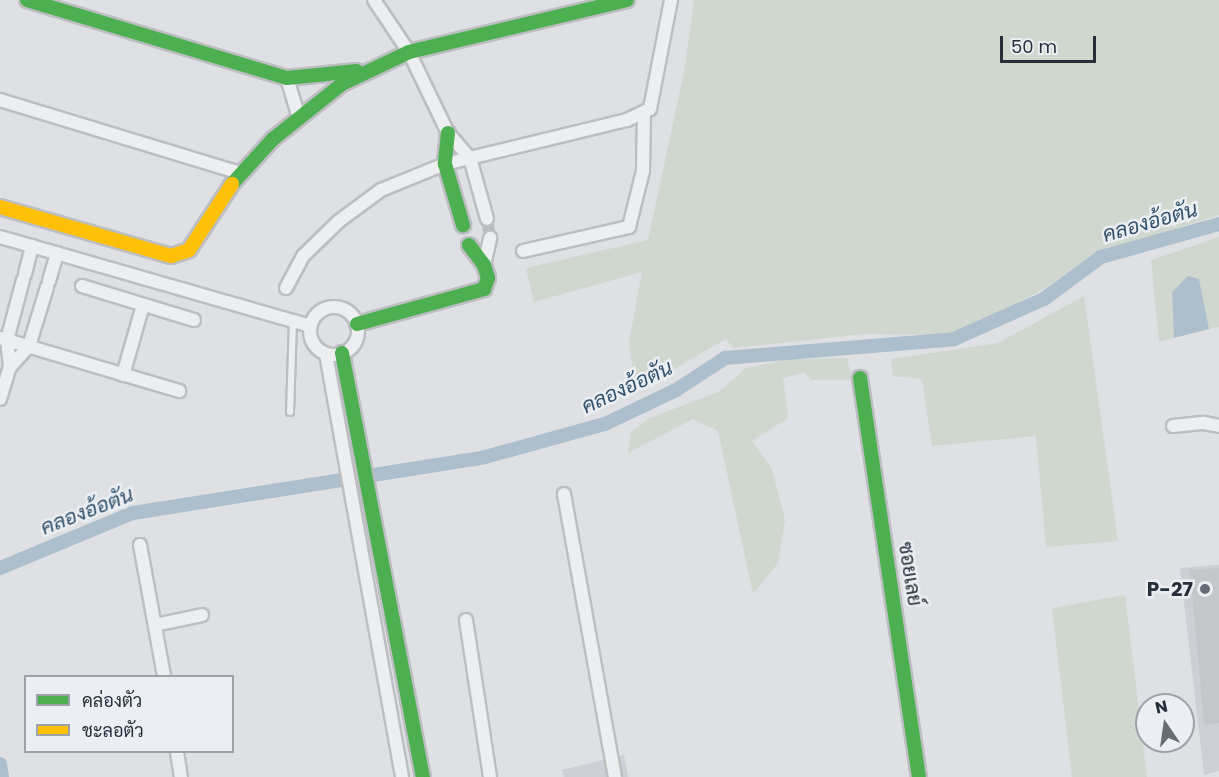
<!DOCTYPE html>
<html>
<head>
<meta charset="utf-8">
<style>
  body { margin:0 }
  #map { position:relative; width:1219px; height:777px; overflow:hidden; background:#dee0e3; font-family:Poppins,Sarabun,sans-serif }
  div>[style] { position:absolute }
  .built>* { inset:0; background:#ccd0d6 }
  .green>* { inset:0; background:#cfd7ce }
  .water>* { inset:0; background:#adbecd }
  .canal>* { height:14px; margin:-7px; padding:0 7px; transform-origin:7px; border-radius:7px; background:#adbecd }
  .building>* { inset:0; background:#c4c7ca }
  .street-tunnel>* { height:12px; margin-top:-6px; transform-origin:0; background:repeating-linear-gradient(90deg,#b9bdc1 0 12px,transparent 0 18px) }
  .roads { filter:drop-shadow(2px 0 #bcbec1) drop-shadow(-2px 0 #bcbec1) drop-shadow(0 2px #bcbec1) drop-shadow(0 -2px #bcbec1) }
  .lane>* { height:6px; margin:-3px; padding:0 3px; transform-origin:3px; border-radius:3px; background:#edeef0 }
  .street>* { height:12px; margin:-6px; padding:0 6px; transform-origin:6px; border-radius:6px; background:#edeef0 }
  .street>.ring { margin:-6px; padding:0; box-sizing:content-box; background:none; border:12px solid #edeef0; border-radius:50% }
  .fast>* { height:14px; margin:-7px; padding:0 7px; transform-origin:7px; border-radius:7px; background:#4caf50 }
  .slow>* { height:14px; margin:-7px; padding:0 7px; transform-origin:7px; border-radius:7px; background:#ffc107 }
  .dots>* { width:16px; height:16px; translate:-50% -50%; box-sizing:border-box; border:3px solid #ebeff3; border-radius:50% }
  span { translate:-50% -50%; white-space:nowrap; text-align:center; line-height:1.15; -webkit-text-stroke:5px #ebeff3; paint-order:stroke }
  .street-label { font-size:20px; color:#262f3a }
  .poi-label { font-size:20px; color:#262f3a; font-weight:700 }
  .right { translate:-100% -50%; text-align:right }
  .water-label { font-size:21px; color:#33506c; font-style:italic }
  .legend { position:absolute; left:24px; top:675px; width:210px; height:78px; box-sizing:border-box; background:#ebeff3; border:2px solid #9ca2a9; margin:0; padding:8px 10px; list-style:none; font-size:18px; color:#262f3a }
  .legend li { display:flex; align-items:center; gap:12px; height:30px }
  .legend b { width:30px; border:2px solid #9ca2a9 }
  .north { position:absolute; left:1135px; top:693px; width:60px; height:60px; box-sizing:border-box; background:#ebeff3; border:2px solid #9ca2a9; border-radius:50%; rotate:347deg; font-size:16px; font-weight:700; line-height:24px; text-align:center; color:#262f3a }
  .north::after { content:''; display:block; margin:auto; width:21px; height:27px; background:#666d75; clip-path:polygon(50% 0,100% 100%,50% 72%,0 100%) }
  .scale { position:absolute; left:1000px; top:36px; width:96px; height:27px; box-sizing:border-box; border:3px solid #262f3a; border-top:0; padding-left:8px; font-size:18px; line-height:21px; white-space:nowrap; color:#262f3a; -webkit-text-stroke:4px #ebeff3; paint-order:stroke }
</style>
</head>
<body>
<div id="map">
  <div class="built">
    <i style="clip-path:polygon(1219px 565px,1219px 771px,1204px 775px,1180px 568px)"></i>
    <i style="clip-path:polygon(624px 755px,628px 777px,564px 777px,562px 770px)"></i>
  </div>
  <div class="green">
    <i style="clip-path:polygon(694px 0,1219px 0,1219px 215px,1092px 255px,1050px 285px,999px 314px,947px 335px,864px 334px,733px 348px,726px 339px,636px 391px,629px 342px,642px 272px,534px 302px,526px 268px,648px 240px,685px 67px)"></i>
    <i style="clip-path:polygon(1219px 237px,1219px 327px,1209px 329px,1199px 279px,1172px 292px,1174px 338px,1159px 342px,1151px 260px)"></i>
    <i style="clip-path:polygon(1084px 296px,1118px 541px,1046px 547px,1036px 436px,932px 446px,922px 379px,893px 376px,891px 359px,998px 343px)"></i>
    <i style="clip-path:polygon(847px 358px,852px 380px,811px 380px,805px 372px,783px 378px,788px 418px,752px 441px,772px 469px,785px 520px,778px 563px,753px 594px,718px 431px,693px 419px,628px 453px,631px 432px,648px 419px,720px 391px,746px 368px,788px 359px)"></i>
    <i style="clip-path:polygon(1125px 595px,1147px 777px,1072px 777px,1052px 608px)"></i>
  </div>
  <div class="water">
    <i style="clip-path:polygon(1188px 276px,1199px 279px,1209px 329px,1174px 338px,1172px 292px)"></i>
  </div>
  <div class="canal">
    <i style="left:0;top:568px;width:144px;rotate:-22.5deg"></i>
    <i style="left:133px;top:513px;width:356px;rotate:-9deg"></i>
    <i style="left:485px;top:457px;width:124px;rotate:-15.4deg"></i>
    <i style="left:605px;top:424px;width:79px;rotate:-25.6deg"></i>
    <i style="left:676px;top:390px;width:59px;rotate:-33.1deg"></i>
    <i style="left:725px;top:358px;width:230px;rotate:-4.7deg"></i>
    <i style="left:954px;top:339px;width:98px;rotate:-24deg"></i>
    <i style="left:1044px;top:299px;width:71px;rotate:-36.4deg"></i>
    <i style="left:1101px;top:257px;width:123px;rotate:-15.6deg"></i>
    <i style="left:0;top:764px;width:13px;rotate:81deg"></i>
  </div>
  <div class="building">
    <i style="clip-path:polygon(1219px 568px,1219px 723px,1204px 724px,1190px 570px)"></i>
  </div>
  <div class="street-tunnel">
    <i style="left:487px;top:219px;width:19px;rotate:81deg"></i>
  </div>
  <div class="roads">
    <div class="lane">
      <i style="left:290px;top:412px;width:91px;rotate:-88.1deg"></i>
    </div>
    <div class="street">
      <i style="left:374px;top:0;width:63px;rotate:56.1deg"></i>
      <i style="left:409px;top:52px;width:90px;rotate:64.3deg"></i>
      <i style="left:448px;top:133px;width:33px;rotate:49deg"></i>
      <i style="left:470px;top:158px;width:63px;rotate:74.4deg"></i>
      <i style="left:287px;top:78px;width:42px;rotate:73.3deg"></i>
      <i style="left:0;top:100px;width:251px;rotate:16.9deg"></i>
      <i style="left:0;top:237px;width:323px;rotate:16deg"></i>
      <i style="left:523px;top:251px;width:109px;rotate:-12.8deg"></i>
      <i style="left:629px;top:227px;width:58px;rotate:-76deg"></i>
      <i style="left:643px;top:171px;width:58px;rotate:-89deg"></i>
      <i style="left:484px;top:265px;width:28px;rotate:-77deg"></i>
      <i style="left:25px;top:274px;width:29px;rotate:-76deg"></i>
      <i style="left:49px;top:281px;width:29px;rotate:-74deg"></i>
      <i style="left:82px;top:286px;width:117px;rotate:16.9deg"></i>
      <i style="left:286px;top:288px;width:36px;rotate:-62deg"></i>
      <i style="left:303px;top:256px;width:50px;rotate:-44.2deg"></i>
      <i style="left:339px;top:221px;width:52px;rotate:-36.4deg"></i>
      <i style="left:381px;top:190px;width:69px;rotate:-22.1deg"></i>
      <i style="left:445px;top:164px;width:187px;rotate:-13.6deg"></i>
      <i style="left:627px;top:120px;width:25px;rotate:-26deg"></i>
      <i style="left:650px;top:109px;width:111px;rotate:-79.1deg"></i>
      <i class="ring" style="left:310px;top:307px;width:36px;height:36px"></i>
      <i style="left:0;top:338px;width:187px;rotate:16.5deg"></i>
      <i style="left:326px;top:354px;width:430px;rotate:79.8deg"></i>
      <i style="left:10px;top:367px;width:28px;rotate:-48deg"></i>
      <i style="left:29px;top:346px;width:62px;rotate:-73deg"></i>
      <i style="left:123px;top:375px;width:73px;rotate:-74.1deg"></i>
      <i style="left:0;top:399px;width:34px;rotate:-73deg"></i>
      <i style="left:10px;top:367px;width:27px;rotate:-96deg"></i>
      <i style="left:7px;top:340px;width:62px;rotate:-75.1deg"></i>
      <i style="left:1173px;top:426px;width:31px;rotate:-6deg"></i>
      <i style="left:1204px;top:423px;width:15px;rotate:11deg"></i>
      <i style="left:564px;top:494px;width:288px;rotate:79.8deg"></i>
      <i style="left:140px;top:545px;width:133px;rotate:79.6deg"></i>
      <i style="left:466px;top:620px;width:159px;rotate:81.3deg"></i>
      <i style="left:155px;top:625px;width:48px;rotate:-12deg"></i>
      <i style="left:177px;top:752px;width:25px;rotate:81deg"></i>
    </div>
    <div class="fast">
      <i style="left:27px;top:0;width:271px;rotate:16.7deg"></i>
      <i style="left:287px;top:78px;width:70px;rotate:-5.7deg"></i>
      <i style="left:448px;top:133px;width:31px;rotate:96deg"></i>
      <i style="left:445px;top:164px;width:64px;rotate:73.6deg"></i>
      <i style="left:232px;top:184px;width:61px;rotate:-47.7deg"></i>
      <i style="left:273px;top:139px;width:88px;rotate:-38.6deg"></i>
      <i style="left:342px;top:84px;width:74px;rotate:-25.5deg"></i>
      <i style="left:409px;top:52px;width:224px;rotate:-13.4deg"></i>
      <i style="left:357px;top:324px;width:132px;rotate:-15.4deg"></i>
      <i style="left:484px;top:289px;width:12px;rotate:-70deg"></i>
      <i style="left:488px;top:278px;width:14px;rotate:-107deg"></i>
      <i style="left:484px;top:265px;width:25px;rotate:-127deg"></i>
      <i style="left:342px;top:353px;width:432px;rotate:79.2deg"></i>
      <i style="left:860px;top:378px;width:403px;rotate:81.6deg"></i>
    </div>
    <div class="slow">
      <i style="left:0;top:207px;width:178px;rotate:16deg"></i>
      <i style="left:171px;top:256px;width:19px;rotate:-18deg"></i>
      <i style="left:189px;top:250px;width:79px;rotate:-56.9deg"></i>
    </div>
  </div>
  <div class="dots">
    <i style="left:1205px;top:589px;background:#666d75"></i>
  </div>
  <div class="street-label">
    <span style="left:910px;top:574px;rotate:81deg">ซอยเลย์</span>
  </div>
  <div class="poi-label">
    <span class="right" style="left:1193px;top:589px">P-27</span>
  </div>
  <div class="water-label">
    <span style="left:1150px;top:222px;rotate:-16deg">คลองอ้อตัน</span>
    <span style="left:627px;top:387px;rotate:-25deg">คลองอ้อตัน</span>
    <span style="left:87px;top:511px;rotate:-21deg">คลองอ้อตัน</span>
  </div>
  <ul class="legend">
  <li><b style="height:8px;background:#4caf50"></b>คล่องตัว</li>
  <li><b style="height:8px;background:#ffc107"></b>ชะลอตัว</li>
  </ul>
  <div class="north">N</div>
  <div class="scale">50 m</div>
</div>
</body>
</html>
